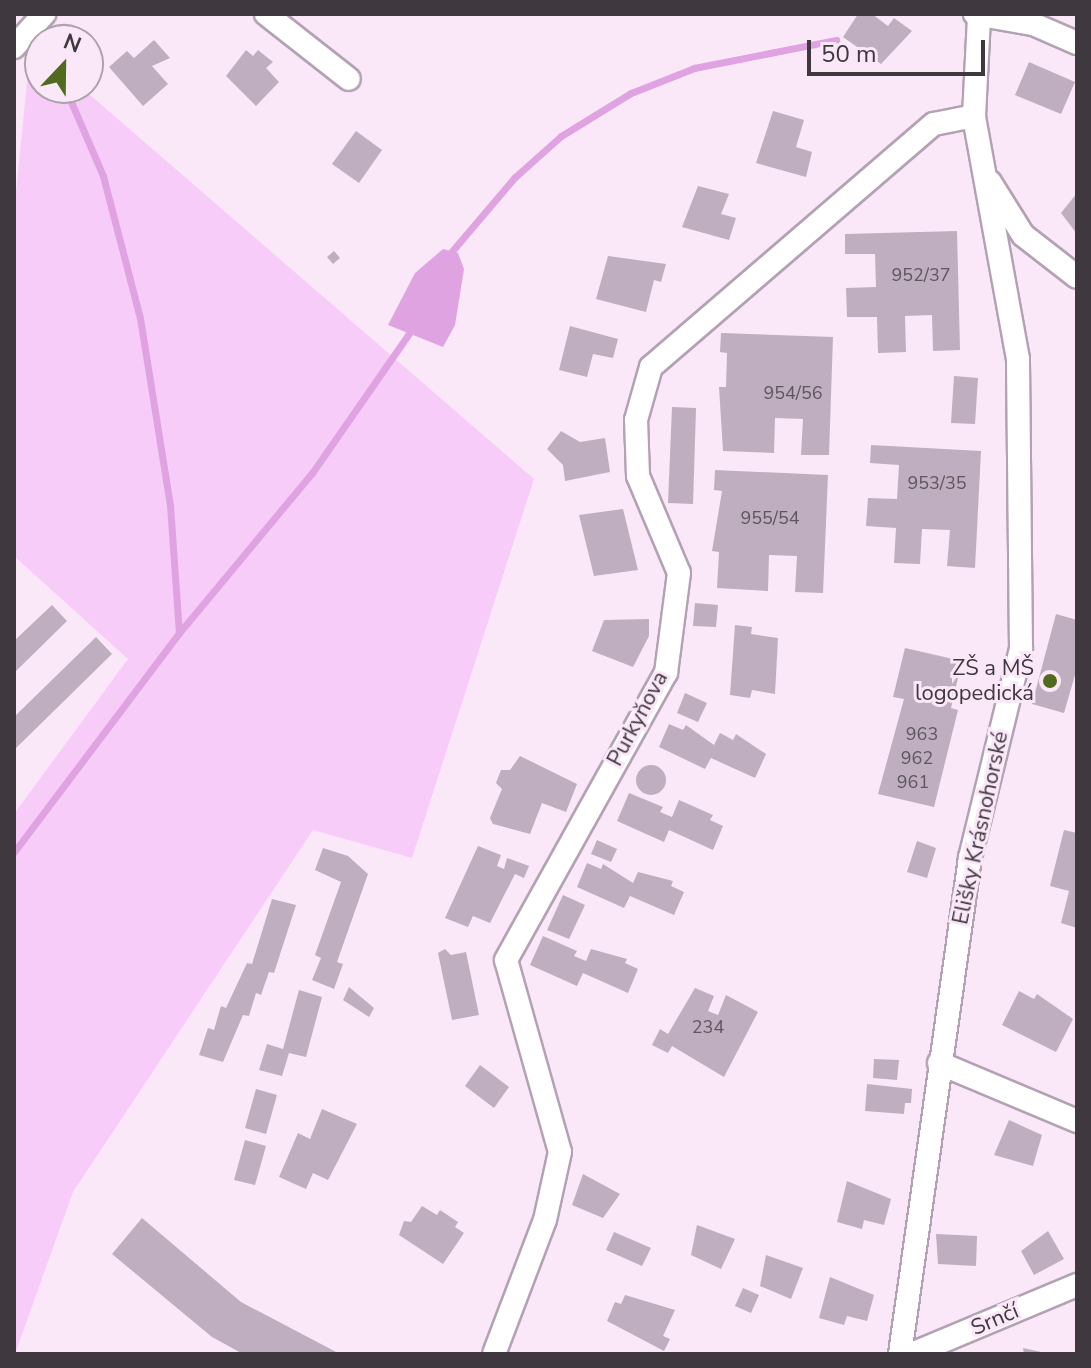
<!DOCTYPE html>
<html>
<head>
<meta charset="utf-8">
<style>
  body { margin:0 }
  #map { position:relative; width:1091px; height:1368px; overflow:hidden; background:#fae8f9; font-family:"Nunito Sans",sans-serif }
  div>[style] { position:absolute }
  .green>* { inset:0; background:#f8ccf9 }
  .water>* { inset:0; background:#e0a3e1 }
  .stream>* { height:7px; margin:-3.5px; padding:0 3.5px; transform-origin:3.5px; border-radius:3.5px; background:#e0a3e1 }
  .building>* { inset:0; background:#bfaebf }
  .round { border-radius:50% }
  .roads { filter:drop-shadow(2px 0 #b3a2b3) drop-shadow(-2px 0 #b3a2b3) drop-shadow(0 2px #b3a2b3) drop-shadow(0 -2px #b3a2b3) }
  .minor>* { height:22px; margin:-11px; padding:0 11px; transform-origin:11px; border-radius:11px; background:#fff }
  .dots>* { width:22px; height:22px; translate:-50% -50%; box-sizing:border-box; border:4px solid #fae8f9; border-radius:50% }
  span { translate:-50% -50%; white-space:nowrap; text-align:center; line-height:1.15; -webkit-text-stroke:6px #fae8f9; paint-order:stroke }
  .number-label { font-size:18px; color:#5f565e }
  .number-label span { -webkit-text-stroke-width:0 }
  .poi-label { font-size:22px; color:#3f383e }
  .right { translate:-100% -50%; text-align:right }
  .street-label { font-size:22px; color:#3f383e }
  .frame { position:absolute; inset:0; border:16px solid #3f383e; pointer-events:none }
  .north { position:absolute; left:24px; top:24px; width:80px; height:80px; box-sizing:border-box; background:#fae8f9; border:2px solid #afa2ae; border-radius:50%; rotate:22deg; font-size:22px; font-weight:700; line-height:32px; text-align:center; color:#3f383e }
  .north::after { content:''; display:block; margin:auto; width:28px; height:36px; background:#506b1e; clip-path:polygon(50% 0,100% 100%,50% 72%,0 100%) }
  .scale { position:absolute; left:807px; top:40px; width:178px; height:36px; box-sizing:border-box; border:4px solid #3f383e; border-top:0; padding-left:10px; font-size:24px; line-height:28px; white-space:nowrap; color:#3f383e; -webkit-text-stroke:6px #fae8f9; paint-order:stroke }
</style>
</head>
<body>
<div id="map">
  <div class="green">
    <i style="clip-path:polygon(31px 44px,40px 52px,40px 88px,82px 88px,534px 479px,412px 858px,313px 830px,73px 1192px,15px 1354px,14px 814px,128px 659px,14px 556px,14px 211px)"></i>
  </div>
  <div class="water">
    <i style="clip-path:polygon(443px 249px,458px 253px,464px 269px,455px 325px,443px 347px,388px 325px,415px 273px)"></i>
  </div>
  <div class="stream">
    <i style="left:69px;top:97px;width:86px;rotate:66.7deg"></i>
    <i style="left:103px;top:176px;width:147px;rotate:75.4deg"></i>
    <i style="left:140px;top:318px;width:189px;rotate:80.9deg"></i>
    <i style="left:170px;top:505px;width:128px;rotate:86deg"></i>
    <i style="left:447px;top:257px;width:104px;rotate:-49.7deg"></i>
    <i style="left:514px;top:178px;width:63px;rotate:-41.8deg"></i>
    <i style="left:561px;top:136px;width:82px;rotate:-31.6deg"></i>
    <i style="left:631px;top:93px;width:68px;rotate:-21.6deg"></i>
    <i style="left:694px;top:68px;width:145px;rotate:-11.2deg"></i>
    <i style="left:14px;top:852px;width:274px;rotate:-53deg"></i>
    <i style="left:179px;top:633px;width:208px;rotate:-50.3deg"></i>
    <i style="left:312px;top:473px;width:179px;rotate:-55.2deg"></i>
  </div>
  <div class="building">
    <i style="clip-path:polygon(858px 14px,872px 14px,888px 26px,894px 18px,912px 31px,881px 64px,843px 37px)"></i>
    <i style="clip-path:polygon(154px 40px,170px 58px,152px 66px,168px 84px,143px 106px,109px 67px,127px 51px,134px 58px)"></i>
    <i style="clip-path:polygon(246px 50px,253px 56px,258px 50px,273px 62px,266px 68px,279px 82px,256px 106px,226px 76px)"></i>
    <i style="clip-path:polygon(1029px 62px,1075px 82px,1061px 114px,1015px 95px)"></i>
    <i style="clip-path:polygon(773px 111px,804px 120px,796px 147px,812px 152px,806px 177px,756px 163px)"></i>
    <i style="clip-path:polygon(356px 131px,382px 150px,359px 183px,332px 164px)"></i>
    <i style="clip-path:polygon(698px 186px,729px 194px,721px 214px,736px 218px,729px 240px,682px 227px)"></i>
    <i style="clip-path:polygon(1077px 193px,1077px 234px,1061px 213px)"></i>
    <i style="clip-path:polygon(957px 231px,960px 350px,933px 351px,932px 315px,905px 316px,906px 352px,878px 353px,877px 317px,847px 317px,846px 288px,876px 287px,875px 254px,845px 254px,845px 234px)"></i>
    <i style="clip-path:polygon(334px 251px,340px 258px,333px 264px,327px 257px)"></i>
    <i style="clip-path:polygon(608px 256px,666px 264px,661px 282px,654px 280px,646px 312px,596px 299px)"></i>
    <i style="clip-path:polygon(570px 326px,618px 339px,613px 358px,593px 354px,587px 377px,559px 370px)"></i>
    <i style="clip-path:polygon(721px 333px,833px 337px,829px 455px,801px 455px,803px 419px,775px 418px,774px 453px,723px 451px,719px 387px,726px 387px,727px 353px,720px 352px)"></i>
    <i style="clip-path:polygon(954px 376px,978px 378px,975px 424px,951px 423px)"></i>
    <i style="clip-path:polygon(672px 407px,696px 408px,693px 504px,668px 503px)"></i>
    <i style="clip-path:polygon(561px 431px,580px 442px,605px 438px,610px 472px,565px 481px,563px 465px,547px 449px)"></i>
    <i style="clip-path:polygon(871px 445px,981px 451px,975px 568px,947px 566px,950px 530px,922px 529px,920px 564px,894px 563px,896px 528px,866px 526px,868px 498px,897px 499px,899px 465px,870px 463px)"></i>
    <i style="clip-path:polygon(715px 470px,828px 475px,823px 593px,795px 592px,797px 556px,769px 555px,768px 591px,717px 588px,719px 552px,712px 551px,722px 491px,714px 490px)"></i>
    <i style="clip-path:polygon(623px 509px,638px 570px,594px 576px,579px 515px)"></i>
    <i style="clip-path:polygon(695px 603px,718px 605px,716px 627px,693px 626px)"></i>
    <i style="clip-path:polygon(52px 605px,67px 621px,14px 673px,14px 641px)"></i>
    <i style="clip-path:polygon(1056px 614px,1077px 620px,1077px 668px,1064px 713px,1032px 704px)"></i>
    <i style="clip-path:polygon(649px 619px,649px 636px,633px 667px,592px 651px,604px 620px)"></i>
    <i style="clip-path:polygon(735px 625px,752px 627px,751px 634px,778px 638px,775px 694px,752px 690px,750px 698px,730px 695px)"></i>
    <i style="clip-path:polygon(96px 637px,112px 654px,14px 750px,14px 717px)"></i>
    <i style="clip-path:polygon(905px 648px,962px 661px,951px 708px,958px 710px,934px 807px,878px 794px,904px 699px,893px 697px)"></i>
    <i style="clip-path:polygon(685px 693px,707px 703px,698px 722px,677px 713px)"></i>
    <i style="clip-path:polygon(669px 724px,683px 730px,686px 725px,714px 745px,720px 733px,733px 740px,736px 734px,766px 754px,755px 778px,711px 758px,705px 769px,659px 747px)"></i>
    <i style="clip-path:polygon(520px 756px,577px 784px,566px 812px,542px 803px,530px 834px,493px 824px,490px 818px,502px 789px,496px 783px,501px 770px,510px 770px)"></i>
    <i class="round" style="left:636px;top:765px;width:30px;height:30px"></i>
    <i style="clip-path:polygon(629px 793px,663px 807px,660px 812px,672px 817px,679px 800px,713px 815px,710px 820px,723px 826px,713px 850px,669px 830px,664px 842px,617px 821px)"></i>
    <i style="clip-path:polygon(1064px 830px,1077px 833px,1077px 928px,1061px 923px,1069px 891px,1050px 886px)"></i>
    <i style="clip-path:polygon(597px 840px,617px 849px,611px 862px,591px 854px)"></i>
    <i style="clip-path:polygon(917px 841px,936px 848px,927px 878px,907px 872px)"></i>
    <i style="clip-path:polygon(478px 846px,501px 855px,497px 866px,504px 869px,507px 858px,529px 866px,524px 878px,515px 874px,490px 923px,473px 916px,468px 927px,445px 918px)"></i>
    <i style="clip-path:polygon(323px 848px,348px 856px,368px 874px,337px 962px,343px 964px,334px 989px,312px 980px,321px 958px,315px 955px,341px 882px,315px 870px)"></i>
    <i style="clip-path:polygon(587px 863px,601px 869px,603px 864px,633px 883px,638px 872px,673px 881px,671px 886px,684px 892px,674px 915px,630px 896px,624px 908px,577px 887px)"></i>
    <i style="clip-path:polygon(563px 895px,585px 905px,569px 939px,547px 930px)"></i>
    <i style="clip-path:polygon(272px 899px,296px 905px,274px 973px,269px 972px,261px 995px,256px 993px,249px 1016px,243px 1015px,223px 1062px,199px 1055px,208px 1028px,214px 1030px,221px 1006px,226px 1008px,247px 963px,252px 964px)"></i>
    <i style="clip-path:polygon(543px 936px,577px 951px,574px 956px,586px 961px,591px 949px,627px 959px,625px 963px,638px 969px,628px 993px,583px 973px,577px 986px,530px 965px)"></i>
    <i style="clip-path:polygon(445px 949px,451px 955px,466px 952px,479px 1015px,452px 1020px,438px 953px)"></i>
    <i style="clip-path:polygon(349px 987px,374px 1008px,369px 1017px,343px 1000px)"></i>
    <i style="clip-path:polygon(695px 988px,714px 996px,708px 1011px,718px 1015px,726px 995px,758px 1012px,724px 1077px,672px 1046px,668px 1053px,652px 1045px,660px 1029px,668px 1034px)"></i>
    <i style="clip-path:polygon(299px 990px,322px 997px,306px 1057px,289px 1053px,282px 1076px,259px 1070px,267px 1044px,283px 1049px)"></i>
    <i style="clip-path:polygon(1019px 991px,1034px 999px,1037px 994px,1073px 1019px,1056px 1052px,1002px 1025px)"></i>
    <i style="clip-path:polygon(874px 1059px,899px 1060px,897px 1080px,873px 1078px)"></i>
    <i style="clip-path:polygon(480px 1065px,509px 1087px,494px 1108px,465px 1086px)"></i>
    <i style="clip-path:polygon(867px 1084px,912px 1089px,911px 1103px,905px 1103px,904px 1114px,865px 1111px)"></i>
    <i style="clip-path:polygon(256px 1089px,277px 1095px,266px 1134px,245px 1128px)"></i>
    <i style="clip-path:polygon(322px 1109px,357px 1124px,328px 1180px,313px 1173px,306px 1189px,279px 1177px,298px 1133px,310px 1139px)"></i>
    <i style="clip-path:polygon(1009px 1120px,1042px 1135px,1033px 1166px,994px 1155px)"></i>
    <i style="clip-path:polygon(245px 1140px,266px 1146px,255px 1185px,234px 1180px)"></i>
    <i style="clip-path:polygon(583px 1174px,620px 1194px,603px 1218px,572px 1205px)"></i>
    <i style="clip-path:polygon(847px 1181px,891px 1199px,884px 1225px,864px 1220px,862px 1229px,837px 1222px)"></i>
    <i style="clip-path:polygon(422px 1206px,437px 1215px,440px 1210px,458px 1222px,455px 1227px,464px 1233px,443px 1264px,399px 1235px,404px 1221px,411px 1222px)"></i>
    <i style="clip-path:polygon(142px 1218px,241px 1302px,340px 1354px,243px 1354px,212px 1337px,112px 1254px)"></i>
    <i style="clip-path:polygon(697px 1225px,735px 1239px,721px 1269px,691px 1255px)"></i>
    <i style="clip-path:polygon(1048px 1231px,1064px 1259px,1034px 1275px,1021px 1251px)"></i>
    <i style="clip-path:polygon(614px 1232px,651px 1248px,642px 1266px,606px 1250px)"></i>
    <i style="clip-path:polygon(936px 1234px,977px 1236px,976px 1266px,938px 1264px)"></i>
    <i style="clip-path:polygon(766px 1255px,803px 1268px,791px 1299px,760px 1286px)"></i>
    <i style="clip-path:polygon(830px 1277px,874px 1295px,867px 1321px,847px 1316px,844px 1325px,819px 1318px)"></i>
    <i style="clip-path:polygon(743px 1288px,759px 1295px,751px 1313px,735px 1306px)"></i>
    <i style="clip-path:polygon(625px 1295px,675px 1310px,663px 1336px,670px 1339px,664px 1351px,607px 1321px,615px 1302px,621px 1304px)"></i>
    <i style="clip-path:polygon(1023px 1348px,1046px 1353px,1046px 1354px,1024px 1354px)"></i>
  </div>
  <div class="roads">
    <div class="minor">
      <i style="left:266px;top:14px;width:105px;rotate:38.1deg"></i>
      <i style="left:975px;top:14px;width:59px;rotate:9.8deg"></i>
      <i style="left:1033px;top:24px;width:48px;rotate:23.4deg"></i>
      <i style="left:14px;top:47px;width:45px;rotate:-47.7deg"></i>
      <i style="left:990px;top:182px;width:62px;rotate:58.1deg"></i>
      <i style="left:1023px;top:235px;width:68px;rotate:37.9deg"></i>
      <i style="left:939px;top:1063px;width:150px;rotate:22.8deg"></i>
      <i style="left:494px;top:1354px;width:143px;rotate:-69.2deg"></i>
      <i style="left:545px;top:1220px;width:70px;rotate:-77.6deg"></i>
      <i style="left:560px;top:1152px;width:199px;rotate:-105.7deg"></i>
      <i style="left:506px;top:960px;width:329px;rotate:-60.9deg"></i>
      <i style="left:666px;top:673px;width:101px;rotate:-82.6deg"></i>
      <i style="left:679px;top:573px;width:105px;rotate:-112.9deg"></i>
      <i style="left:638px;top:476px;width:56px;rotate:-92deg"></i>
      <i style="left:636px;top:420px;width:55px;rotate:-74.2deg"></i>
      <i style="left:651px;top:367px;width:373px;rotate:-40.7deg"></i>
      <i style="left:934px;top:124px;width:41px;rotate:-11.3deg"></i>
      <i style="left:900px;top:1354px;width:501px;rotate:-81.97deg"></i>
      <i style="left:970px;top:858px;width:215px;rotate:-76.3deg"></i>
      <i style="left:1021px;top:649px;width:290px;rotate:-90.6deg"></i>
      <i style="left:1018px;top:359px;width:247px;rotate:-100.3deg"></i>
      <i style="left:974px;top:116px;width:100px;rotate:-87.1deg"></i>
      <i style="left:912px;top:1354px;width:179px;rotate:-22.7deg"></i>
    </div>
  </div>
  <div class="dots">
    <i style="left:1050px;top:681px;background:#506b1e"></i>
  </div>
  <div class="number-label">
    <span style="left:921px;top:275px">952/37</span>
    <span style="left:793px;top:393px">954/56</span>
    <span style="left:937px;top:483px">953/35</span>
    <span style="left:770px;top:518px">955/54</span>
    <span style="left:922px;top:734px">963</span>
    <span style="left:917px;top:758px">962</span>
    <span style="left:913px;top:782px">961</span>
    <span style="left:708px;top:1027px">234</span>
  </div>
  <div class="poi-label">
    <span class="right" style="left:1034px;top:681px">ZŠ a MŠ<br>logopedická</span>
  </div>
  <div class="street-label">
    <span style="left:638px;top:719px;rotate:-62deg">Purkyňova</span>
    <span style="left:981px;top:828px;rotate:-78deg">Elišky Krásnohorské</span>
    <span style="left:995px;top:1320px;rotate:-23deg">Srnčí</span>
  </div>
  <div class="frame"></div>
  <div class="north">N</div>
  <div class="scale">50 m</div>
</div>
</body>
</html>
